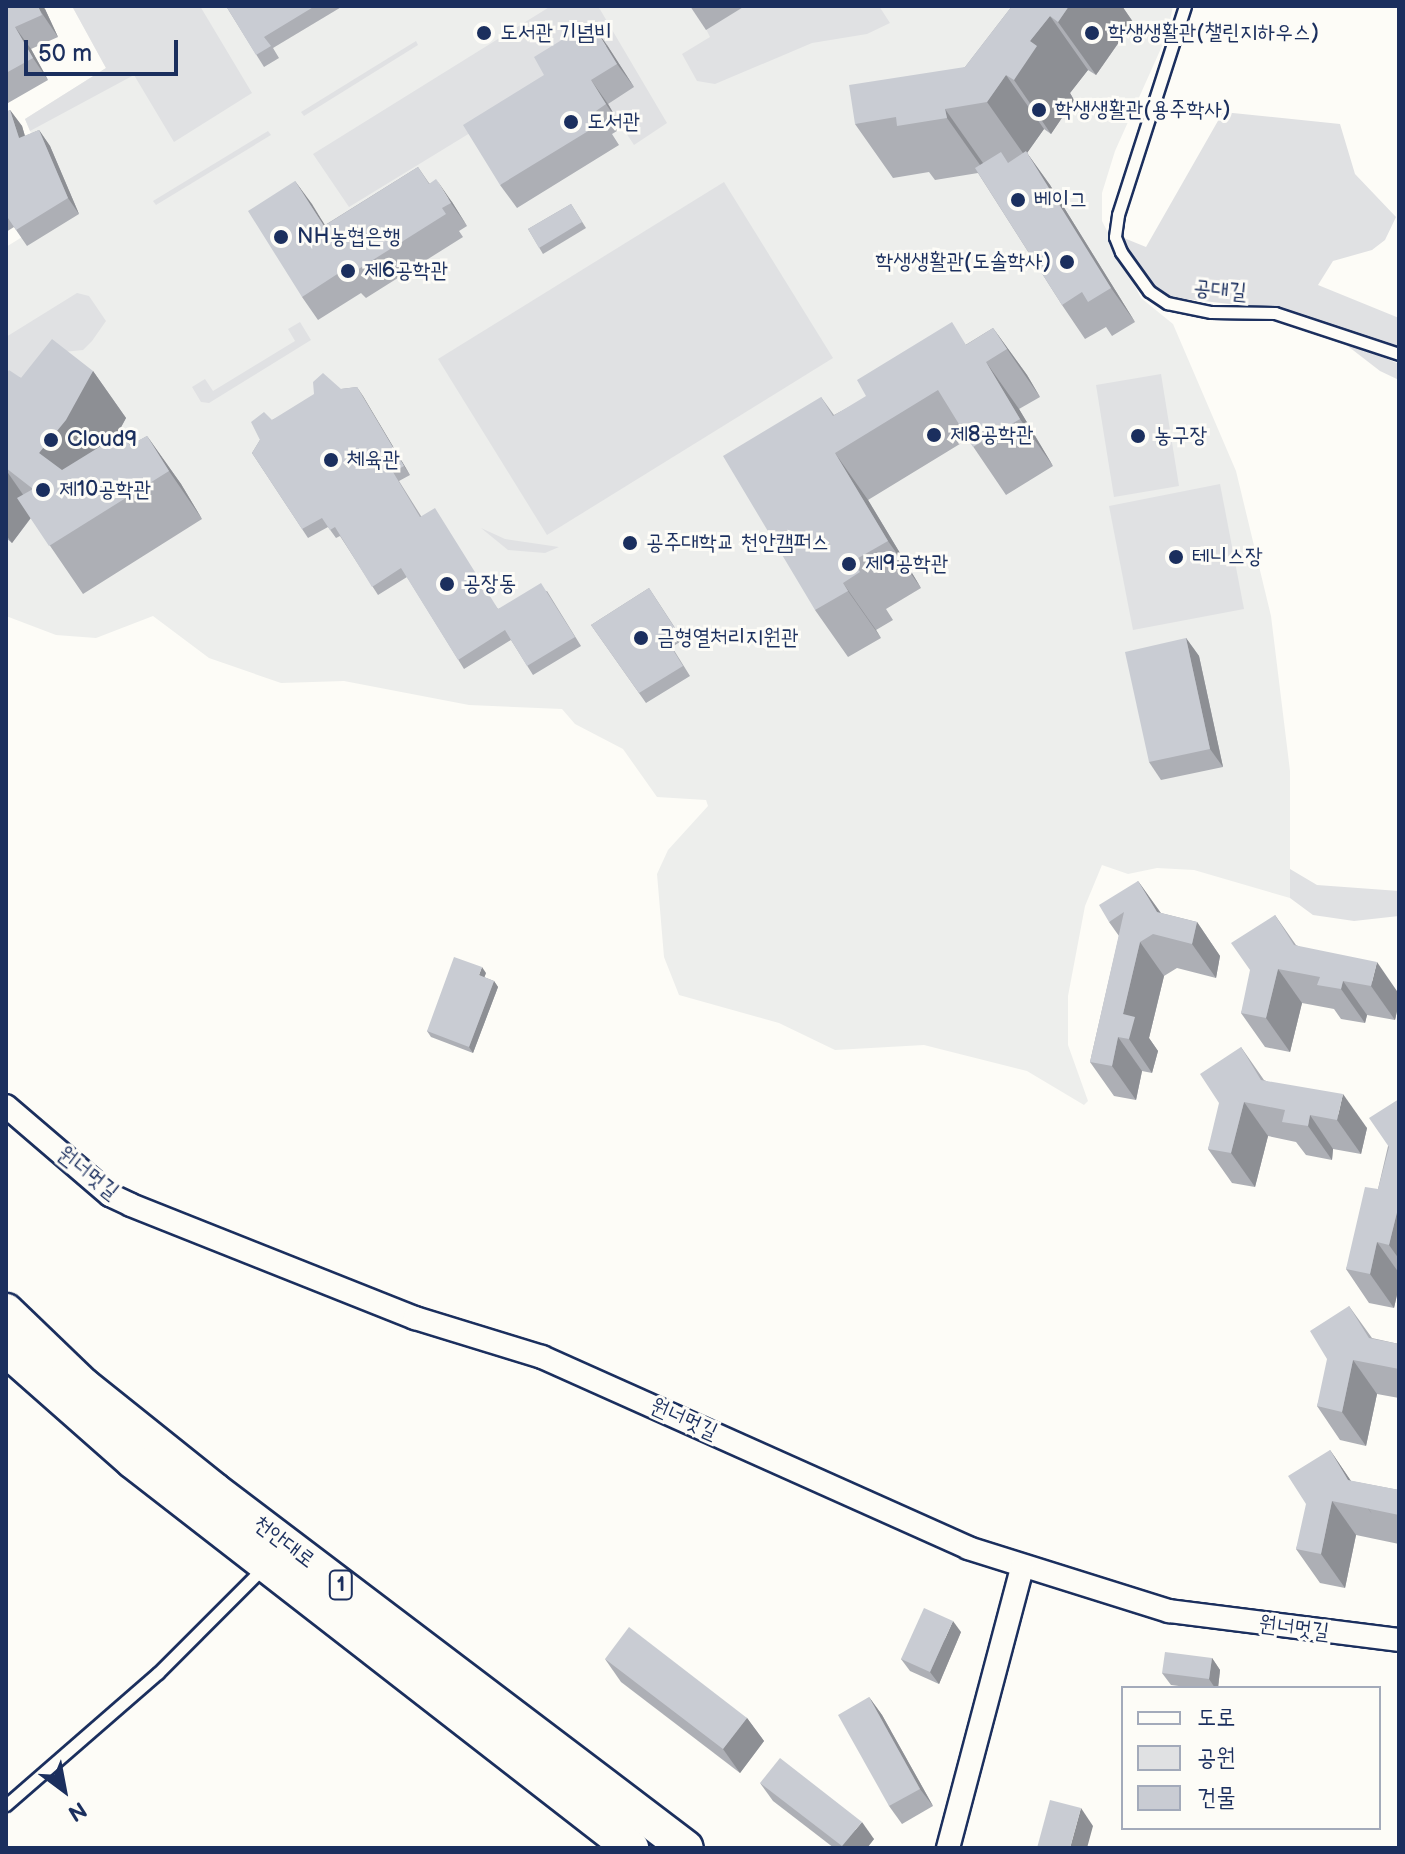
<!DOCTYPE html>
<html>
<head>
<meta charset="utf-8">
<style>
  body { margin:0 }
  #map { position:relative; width:1405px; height:1854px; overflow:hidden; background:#fdfcf7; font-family:"Balsamiq Sans","Poor Story",sans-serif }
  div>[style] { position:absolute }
  .built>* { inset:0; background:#edeeec }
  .green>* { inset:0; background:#e0e1e3 }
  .roads { filter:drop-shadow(2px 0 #1b2f5e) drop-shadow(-2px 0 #1b2f5e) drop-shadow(0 2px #1b2f5e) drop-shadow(0 -2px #1b2f5e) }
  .lane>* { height:11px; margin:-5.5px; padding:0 5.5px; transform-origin:5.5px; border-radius:5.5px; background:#fdfcf7 }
  .street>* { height:22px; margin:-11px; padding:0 11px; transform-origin:11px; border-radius:11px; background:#fdfcf7 }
  .primary>* { height:34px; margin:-17px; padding:0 17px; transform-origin:17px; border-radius:17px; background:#fdfcf7 }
  .wall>* { inset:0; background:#adafb5 }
  .shaded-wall>* { inset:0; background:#8d8f94 }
  .building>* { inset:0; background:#c9ccd3 }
  .dots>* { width:22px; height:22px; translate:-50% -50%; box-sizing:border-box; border:4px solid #fdfcf7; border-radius:50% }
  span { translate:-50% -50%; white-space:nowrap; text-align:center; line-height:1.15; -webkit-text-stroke:6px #fdfcf7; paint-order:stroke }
  .shield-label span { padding:2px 6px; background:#fdfcf7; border:2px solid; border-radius:6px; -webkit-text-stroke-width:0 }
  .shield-label { font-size:20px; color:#1b2f5e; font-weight:700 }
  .poi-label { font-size:22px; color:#1b2f5e }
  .left { translate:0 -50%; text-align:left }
  .right { translate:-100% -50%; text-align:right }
  .street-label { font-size:22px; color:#1b2f5e }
  .frame { position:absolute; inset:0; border:8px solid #1b2f5e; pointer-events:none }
  .legend { position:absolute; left:1121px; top:1686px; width:260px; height:144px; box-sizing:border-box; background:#fdfcf7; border:2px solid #a3aaba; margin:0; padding:10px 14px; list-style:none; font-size:24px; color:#1b2f5e }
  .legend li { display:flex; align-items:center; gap:16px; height:40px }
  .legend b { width:40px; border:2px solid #a3aaba }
  .north { position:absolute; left:24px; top:1750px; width:80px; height:80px; -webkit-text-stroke:6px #fdfcf7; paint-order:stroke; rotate:148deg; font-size:22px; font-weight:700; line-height:32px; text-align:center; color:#1b2f5e }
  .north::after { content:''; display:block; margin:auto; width:28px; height:36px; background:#1b2f5e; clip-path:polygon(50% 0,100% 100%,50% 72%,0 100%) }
  .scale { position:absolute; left:24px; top:40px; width:154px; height:36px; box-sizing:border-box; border:4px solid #1b2f5e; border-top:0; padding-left:10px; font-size:24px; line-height:28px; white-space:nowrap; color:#1b2f5e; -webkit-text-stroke:6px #fdfcf7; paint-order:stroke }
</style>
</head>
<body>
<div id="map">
  <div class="built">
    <i style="clip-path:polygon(72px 6px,1173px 6px,1167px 35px,1115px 151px,1102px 193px,1102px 221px,1141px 298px,1173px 324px,1236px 471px,1271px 616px,1290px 771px,1290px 898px,1194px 870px,1157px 868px,1128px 874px,1102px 865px,1085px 906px,1068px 996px,1068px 1045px,1088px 1101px,1084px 1105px,1027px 1071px,924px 1045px,835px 1050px,779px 1023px,679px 995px,664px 957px,657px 874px,668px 850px,708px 806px,706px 800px,657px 797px,623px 749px,575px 724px,562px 709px,469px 705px,344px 681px,281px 683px,209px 658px,153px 616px,96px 638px,56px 635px,6px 616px,6px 247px,64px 211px,25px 119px,106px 68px)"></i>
  </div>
  <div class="green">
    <i style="clip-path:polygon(72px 6px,200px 6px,252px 93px,174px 142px,134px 75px,30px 131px,25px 119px,106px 68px)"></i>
    <i style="clip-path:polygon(551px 6px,598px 6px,667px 123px,634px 145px,607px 104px,470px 133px,349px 207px,313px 154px)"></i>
    <i style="clip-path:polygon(745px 6px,879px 6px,890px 23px,867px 34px,812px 43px,715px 84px,697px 81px,682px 54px,710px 37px,706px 29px)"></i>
    <i style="clip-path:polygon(416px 41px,418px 45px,304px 116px,301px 112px)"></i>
    <i style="clip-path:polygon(1223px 112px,1340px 124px,1355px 174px,1396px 217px,1385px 240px,1372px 250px,1333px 261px,1318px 285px,1399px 318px,1399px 349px,1274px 309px,1168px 297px,1157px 292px,1126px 251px,1119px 236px,1146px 247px)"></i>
    <i style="clip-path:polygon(268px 131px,271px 135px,156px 205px,153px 201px)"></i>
    <i style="clip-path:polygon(724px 182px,833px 358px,547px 535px,438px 359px)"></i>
    <i style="clip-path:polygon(77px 293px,89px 296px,106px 321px,92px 341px,83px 350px,63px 352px,34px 381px,6px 381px,6px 337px)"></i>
    <i style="clip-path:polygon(300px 322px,311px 340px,209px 403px,201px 402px,192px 387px,205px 379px,213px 391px,295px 341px,288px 329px)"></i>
    <i style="clip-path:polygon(1336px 337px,1399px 364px,1399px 380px,1380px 371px)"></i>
    <i style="clip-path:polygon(1161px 374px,1179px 486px,1114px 497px,1096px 385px)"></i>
    <i style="clip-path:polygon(1220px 484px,1244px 609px,1133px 630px,1109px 506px)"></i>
    <i style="clip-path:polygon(481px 528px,505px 539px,559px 547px,545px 553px,508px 550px)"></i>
    <i style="clip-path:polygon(1290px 869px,1317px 885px,1399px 891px,1399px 916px,1354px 921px,1313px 915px,1290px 898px)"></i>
  </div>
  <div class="roads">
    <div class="lane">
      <i style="left:1185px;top:6px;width:219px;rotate:107.8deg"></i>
      <i style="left:1118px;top:215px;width:22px;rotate:98deg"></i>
      <i style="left:1115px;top:237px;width:16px;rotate:68deg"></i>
      <i style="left:1121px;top:252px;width:48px;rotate:54.3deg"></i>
      <i style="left:1149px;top:291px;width:22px;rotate:34deg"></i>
      <i style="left:1167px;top:303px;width:45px;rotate:11.6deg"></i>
      <i style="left:1211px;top:312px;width:64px;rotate:0.9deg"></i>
      <i style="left:1275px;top:313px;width:131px;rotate:18.3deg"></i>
      <i style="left:6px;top:1805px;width:201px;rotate:-41deg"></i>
      <i style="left:158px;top:1673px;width:148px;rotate:-45deg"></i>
    </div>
    <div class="street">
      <i style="left:6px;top:1106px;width:137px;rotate:40.6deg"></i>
      <i style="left:110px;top:1195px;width:23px;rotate:25deg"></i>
      <i style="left:131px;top:1205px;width:306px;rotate:21.7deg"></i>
      <i style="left:415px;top:1318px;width:133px;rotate:17.1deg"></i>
      <i style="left:542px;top:1357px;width:467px;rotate:24.1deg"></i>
      <i style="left:968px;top:1548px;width:211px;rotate:17.4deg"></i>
      <i style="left:1169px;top:1611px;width:232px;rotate:7.2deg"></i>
      <i style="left:948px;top:1848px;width:290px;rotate:-75.2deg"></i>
    </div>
    <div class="primary">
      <i style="left:6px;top:1311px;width:107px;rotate:43.9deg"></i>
      <i style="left:83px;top:1385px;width:168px;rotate:38.7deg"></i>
      <i style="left:214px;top:1490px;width:592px;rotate:37.18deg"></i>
      <i style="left:6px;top:1349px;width:169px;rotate:41.4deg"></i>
      <i style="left:133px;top:1461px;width:631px;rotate:37.85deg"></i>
    </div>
  </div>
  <div class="wall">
    <i style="clip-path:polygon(6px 6px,45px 9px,58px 37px,31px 49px,48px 80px,8px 103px,6px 100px)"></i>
    <i style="clip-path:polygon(226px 6px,343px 6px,273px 48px,279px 58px,264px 67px)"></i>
    <i style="clip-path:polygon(690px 6px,745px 6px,706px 30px)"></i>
    <i style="clip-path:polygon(1012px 6px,1122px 6px,1133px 22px,1096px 75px,1088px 70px,1070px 93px,1074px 100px,1051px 134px,1044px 129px,1027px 153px,1050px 185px,1135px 322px,1112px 336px,1106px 327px,1085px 339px,1062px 305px,978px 173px,935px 180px,929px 172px,893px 178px,855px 124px,965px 67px)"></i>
    <i style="clip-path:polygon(607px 45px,634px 87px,608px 104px,622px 128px,612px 134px,619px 145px,517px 208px,500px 185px)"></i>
    <i style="clip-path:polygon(10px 110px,22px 126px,25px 136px,39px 130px,50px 146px,79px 214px,27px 246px,14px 227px,6px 232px,6px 112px)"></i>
    <i style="clip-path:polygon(418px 167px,429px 183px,452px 202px,467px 226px,459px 231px,463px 237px,366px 298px,361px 293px,318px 320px,302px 297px,295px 181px,325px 225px)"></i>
    <i style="clip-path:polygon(571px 204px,586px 228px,543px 254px,528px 229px)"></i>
    <i style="clip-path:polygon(993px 328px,1027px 375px,1040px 397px,1019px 409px,1053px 466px,1006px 495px,968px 439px,868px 500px,921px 588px,886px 609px,893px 620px,876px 630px,881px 638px,848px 657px,815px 610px,821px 397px,834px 415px,967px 344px)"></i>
    <i style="clip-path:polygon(93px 371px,126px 418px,116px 436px,131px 445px,147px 436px,181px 484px,202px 519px,83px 594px,31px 518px,12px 543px,6px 538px,6px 374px,21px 378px)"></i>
    <i style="clip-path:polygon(357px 387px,410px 475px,399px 481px,421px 516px,498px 609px,547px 591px,581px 646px,533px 675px,511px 640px,464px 669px,407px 577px,378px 595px,340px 536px,336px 538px,328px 527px,308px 538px,252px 453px,272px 420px,341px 389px)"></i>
    <i style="clip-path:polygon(649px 588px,683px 640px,672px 647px,690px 676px,646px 703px,591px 625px)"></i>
    <i style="clip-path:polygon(1186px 638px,1199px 656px,1223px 767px,1161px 780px,1149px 762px)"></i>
    <i style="clip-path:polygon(1138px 881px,1161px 913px,1197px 922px,1220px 956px,1216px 978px,1177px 968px,1164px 976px,1149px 1038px,1158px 1051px,1152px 1073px,1142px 1071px,1136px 1100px,1114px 1096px,1090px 1062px,1119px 936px,1109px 922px)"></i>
    <i style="clip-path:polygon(1275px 915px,1296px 945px,1399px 994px,1399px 1002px,1395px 1020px,1367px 1015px,1365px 1023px,1341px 1019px,1334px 1009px,1302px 1003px,1290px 1052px,1265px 1047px,1241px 1013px)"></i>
    <i style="clip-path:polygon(486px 973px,484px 977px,494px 981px,498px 987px,473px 1053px,431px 1037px,427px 1031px)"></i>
    <i style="clip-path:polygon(1241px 1047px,1264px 1080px,1367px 1128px,1361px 1154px,1333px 1149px,1332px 1160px,1306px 1155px,1296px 1142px,1268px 1136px,1255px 1187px,1232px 1183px,1208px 1149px)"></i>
    <i style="clip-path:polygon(1399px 1099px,1399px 1286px,1394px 1308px,1369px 1303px,1346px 1269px,1378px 1189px)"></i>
    <i style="clip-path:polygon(1349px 1306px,1372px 1338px,1399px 1344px,1399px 1398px,1377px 1394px,1366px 1446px,1340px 1440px,1317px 1406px)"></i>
    <i style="clip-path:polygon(1330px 1450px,1351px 1481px,1399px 1490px,1399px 1544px,1356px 1535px,1345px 1588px,1320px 1583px,1296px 1549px)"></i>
    <i style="clip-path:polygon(961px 1632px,939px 1684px,910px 1671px,901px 1659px)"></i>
    <i style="clip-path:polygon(1212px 1658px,1220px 1670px,1218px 1688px,1194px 1688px,1171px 1685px,1162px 1673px)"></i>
    <i style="clip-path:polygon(605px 1659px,747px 1718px,764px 1741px,740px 1773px,621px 1682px)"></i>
    <i style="clip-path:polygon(869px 1697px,882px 1715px,933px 1806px,902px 1824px,889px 1806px)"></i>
    <i style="clip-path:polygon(760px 1783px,874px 1839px,867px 1848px,834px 1848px,773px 1801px)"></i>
  </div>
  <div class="shaded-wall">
    <i style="clip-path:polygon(37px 6px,43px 6px,45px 9px,58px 37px)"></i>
    <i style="clip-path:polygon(1069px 6px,1122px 6px,1133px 22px,1096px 75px,1058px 22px)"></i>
    <i style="clip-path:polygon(1050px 16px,1088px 70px,1070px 93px,1074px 100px,1051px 134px,1014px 80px,1030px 41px)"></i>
    <i style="clip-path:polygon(591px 22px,607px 45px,634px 87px,617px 64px)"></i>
    <i style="clip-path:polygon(15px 27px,31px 49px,48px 80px,33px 58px)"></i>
    <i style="clip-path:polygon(1006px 75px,1044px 129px,1027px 153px,1050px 185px,1135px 322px,1111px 288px,1025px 156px,987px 102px)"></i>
    <i style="clip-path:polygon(591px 80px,608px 104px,622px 128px,606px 104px)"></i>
    <i style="clip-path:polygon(945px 109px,983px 163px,985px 172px,947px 118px)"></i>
    <i style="clip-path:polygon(10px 110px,22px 126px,30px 154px,19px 138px)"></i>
    <i style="clip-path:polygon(39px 130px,50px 146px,79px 214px,68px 198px)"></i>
    <i style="clip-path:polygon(436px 179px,452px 202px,467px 226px,451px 203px)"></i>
    <i style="clip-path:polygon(295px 181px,312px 204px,340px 250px,324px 226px)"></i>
    <i style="clip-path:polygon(993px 328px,1027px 375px,1040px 397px,1007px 349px)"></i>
    <i style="clip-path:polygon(986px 362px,1019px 409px,1053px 466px,1020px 419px)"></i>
    <i style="clip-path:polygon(93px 371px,126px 418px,99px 468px,72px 501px,39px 453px)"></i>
    <i style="clip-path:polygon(357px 387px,363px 396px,410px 475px,404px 466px)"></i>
    <i style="clip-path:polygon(147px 436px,181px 484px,202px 519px,169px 471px)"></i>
    <i style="clip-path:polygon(835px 453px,868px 500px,921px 588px,888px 541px)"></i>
    <i style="clip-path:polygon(6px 470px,35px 512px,12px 543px,6px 535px)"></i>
    <i style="clip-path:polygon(843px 583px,876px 630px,881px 638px,848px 591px)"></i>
    <i style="clip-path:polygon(1186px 638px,1199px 656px,1223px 767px,1210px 749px)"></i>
    <i style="clip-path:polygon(1138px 881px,1162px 915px,1157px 912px)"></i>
    <i style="clip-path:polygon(1197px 922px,1220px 956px,1216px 978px,1192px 944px)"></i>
    <i style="clip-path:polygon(1140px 942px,1164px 976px,1149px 1038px,1158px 1051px,1152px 1073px,1129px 1039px,1123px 1014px)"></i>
    <i style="clip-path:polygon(1377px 962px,1399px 994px,1399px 1002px,1395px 1020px,1371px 986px)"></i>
    <i style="clip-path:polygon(482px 967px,486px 973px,483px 981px,479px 975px)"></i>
    <i style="clip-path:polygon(1278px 969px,1302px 1003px,1290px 1052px,1266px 1018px)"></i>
    <i style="clip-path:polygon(494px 981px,498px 987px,473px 1053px,469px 1047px)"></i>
    <i style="clip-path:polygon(1343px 981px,1367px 1015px,1365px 1023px,1341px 989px)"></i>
    <i style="clip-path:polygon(1118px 1037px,1142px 1071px,1136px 1100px,1112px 1066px)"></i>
    <i style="clip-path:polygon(1343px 1094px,1367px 1128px,1361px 1154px,1337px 1120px)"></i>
    <i style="clip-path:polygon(1244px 1102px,1268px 1136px,1255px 1187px,1231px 1153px)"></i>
    <i style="clip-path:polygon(1310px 1115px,1333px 1149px,1332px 1160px,1308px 1126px)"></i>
    <i style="clip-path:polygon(1399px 1204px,1399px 1259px,1389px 1245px)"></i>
    <i style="clip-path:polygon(1377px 1242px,1399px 1273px,1399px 1286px,1394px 1308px,1370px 1274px)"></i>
    <i style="clip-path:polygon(1353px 1360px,1377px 1394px,1366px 1446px,1342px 1412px)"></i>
    <i style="clip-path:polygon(1330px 1450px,1353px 1484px,1372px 1514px,1348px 1480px)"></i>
    <i style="clip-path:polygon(1332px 1501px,1356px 1535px,1345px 1588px,1321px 1554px)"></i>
    <i style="clip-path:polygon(953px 1621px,961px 1632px,939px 1684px,930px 1672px)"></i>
    <i style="clip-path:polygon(1212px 1658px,1220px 1670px,1218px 1688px,1215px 1688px,1209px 1679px)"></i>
    <i style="clip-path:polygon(869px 1697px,882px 1715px,933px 1806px,920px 1789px)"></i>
    <i style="clip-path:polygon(747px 1718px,764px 1741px,740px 1773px,723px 1749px)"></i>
    <i style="clip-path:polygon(1081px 1808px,1093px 1826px,1087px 1848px,1070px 1848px)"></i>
    <i style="clip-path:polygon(862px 1822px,874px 1839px,867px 1848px,843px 1848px,842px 1846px)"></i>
  </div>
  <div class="building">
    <i style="clip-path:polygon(6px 6px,38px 6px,42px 15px,15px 27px,33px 58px,6px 73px)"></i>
    <i style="clip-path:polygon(226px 6px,315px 6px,264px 37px,271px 46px,256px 55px)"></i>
    <i style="clip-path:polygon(1012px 6px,1069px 6px,1058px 22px,1050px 16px,1030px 41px,1037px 46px,1014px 80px,1006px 75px,987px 102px,945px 109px,947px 118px,897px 126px,896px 117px,855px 124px,849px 85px,965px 67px)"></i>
    <i style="clip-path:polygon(591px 22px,617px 64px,591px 80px,606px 104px,596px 111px,603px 122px,500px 185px,463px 125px,544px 75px,534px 57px)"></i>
    <i style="clip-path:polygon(10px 110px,19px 138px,39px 130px,68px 198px,16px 230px,6px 215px,6px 112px)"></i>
    <i style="clip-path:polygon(1026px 151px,1111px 288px,1088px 302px,1082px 292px,1062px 305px,975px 168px,1001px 152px,1008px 163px)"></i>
    <i style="clip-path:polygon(418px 167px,429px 184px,436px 179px,451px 203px,442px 208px,446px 214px,349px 275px,345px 269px,302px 297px,248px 211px,295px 181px,324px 226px)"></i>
    <i style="clip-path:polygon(571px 204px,582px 222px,539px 248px,528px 229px)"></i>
    <i style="clip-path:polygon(952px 322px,966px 345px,993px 328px,1007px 349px,986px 362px,1020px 419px,973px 447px,938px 390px,835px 453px,888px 541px,853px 561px,860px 572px,843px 583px,848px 591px,815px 610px,723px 456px,821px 397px,833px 416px,866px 396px,857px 380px)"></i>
    <i style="clip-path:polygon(52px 339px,93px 371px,66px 420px,39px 453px,62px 470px,122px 433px,130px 445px,147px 436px,169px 471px,49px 546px,17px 498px,33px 489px,6px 468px,6px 374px,9px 370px,21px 378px)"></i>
    <i style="clip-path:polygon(323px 373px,341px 389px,357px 387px,404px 466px,393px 472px,420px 517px,435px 508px,498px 609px,541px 583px,575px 637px,527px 666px,505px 630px,458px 660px,401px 568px,372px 587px,335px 527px,330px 530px,322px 518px,302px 529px,252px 453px,260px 440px,251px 422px,264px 412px,272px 420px,314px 394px,313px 382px)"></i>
    <i style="clip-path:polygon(649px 588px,676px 630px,665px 637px,683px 666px,639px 693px,591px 625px)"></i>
    <i style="clip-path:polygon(1186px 638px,1210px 749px,1149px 762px,1125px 652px)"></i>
    <i style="clip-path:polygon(1138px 881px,1157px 912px,1197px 922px,1192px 944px,1153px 934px,1140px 942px,1123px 1014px,1135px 1017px,1129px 1039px,1118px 1037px,1112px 1066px,1090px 1062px,1124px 912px,1109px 922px,1099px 905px)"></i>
    <i style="clip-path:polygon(1275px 915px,1294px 945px,1377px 962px,1371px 986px,1343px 981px,1341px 989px,1317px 985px,1320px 977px,1278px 969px,1266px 1018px,1241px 1013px,1250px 970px,1231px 943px)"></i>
    <i style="clip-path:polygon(454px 957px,482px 967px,479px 975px,494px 981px,469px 1047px,427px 1031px)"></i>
    <i style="clip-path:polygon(1241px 1047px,1261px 1080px,1343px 1094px,1337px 1120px,1310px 1115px,1308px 1126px,1282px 1122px,1285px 1110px,1244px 1102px,1231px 1153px,1208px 1149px,1219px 1103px,1200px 1074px)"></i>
    <i style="clip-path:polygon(1399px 1099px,1399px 1204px,1389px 1245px,1377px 1242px,1370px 1274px,1346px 1269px,1365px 1187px,1378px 1189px,1389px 1147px,1369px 1118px)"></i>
    <i style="clip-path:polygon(1349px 1306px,1369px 1338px,1399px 1344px,1399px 1369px,1353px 1360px,1342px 1412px,1317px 1406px,1327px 1359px,1310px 1331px)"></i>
    <i style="clip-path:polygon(1330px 1450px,1348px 1480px,1399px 1490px,1399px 1515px,1332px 1501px,1321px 1554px,1296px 1549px,1306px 1504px,1288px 1476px)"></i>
    <i style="clip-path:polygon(924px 1608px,953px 1621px,930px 1672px,901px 1659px)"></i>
    <i style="clip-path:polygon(629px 1627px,747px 1718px,723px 1749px,605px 1659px)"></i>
    <i style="clip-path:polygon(1165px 1652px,1212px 1658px,1209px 1679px,1162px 1673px)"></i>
    <i style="clip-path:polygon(869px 1697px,920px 1789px,889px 1806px,838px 1715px)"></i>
    <i style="clip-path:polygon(780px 1758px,862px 1822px,842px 1846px,760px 1783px)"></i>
    <i style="clip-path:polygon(1050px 1800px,1081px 1808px,1070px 1848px,1037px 1848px)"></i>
  </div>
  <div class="dots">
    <i style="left:484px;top:33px;background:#1b2f5e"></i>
    <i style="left:1092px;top:33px;background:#1b2f5e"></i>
    <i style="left:1039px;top:110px;background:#1b2f5e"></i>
    <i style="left:571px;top:122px;background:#1b2f5e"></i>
    <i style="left:1018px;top:200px;background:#1b2f5e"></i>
    <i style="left:281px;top:237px;background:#1b2f5e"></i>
    <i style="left:1067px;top:262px;background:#1b2f5e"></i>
    <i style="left:348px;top:271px;background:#1b2f5e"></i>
    <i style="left:934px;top:435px;background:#1b2f5e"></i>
    <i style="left:1138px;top:436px;background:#1b2f5e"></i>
    <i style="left:51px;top:440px;background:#1b2f5e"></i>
    <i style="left:331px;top:460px;background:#1b2f5e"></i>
    <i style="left:43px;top:490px;background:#1b2f5e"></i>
    <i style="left:630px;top:543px;background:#1b2f5e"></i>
    <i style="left:1176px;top:557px;background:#1b2f5e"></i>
    <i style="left:849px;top:564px;background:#1b2f5e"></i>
    <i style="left:447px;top:584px;background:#1b2f5e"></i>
    <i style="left:641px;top:638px;background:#1b2f5e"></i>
  </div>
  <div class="shield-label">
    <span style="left:341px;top:1585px">1</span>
  </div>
  <div class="poi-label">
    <span class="left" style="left:500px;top:33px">도서관 기념비</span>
    <span class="left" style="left:1108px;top:33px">학생생활관(챌린지하우스)</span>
    <span class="left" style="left:1055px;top:110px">학생생활관(용주학사)</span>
    <span class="left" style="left:587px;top:122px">도서관</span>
    <span class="left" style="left:1034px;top:200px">베이그</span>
    <span class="left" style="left:297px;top:237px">NH농협은행</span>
    <span class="right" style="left:1051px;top:262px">학생생활관(도솔학사)</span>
    <span class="left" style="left:364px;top:271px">제6공학관</span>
    <span class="left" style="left:950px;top:435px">제8공학관</span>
    <span class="left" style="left:1154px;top:436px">농구장</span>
    <span class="left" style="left:67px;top:440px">Cloud9</span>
    <span class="left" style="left:347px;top:460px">체육관</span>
    <span class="left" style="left:59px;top:490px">제10공학관</span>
    <span class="left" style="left:646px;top:543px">공주대학교 천안캠퍼스</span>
    <span class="left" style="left:1192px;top:557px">테니스장</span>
    <span class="left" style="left:865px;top:564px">제9공학관</span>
    <span class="left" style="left:463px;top:584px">공장동</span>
    <span class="left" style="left:657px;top:638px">금형열처리지원관</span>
  </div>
  <div class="street-label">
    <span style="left:1220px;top:290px;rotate:5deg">공대길</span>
    <span style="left:88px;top:1173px;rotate:38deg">원너멋길</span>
    <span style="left:684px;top:1419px;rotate:24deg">원너멋길</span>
    <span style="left:284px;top:1542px;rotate:37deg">천안대로</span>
    <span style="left:1294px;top:1628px;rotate:7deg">원너멋길</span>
  </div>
  <div class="frame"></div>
  <ul class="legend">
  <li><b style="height:10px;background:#fdfcf7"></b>도로</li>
  <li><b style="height:22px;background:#e0e1e3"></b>공원</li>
  <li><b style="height:22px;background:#c9ccd3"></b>건물</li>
  </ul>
  <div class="north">N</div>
  <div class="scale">50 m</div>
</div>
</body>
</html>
